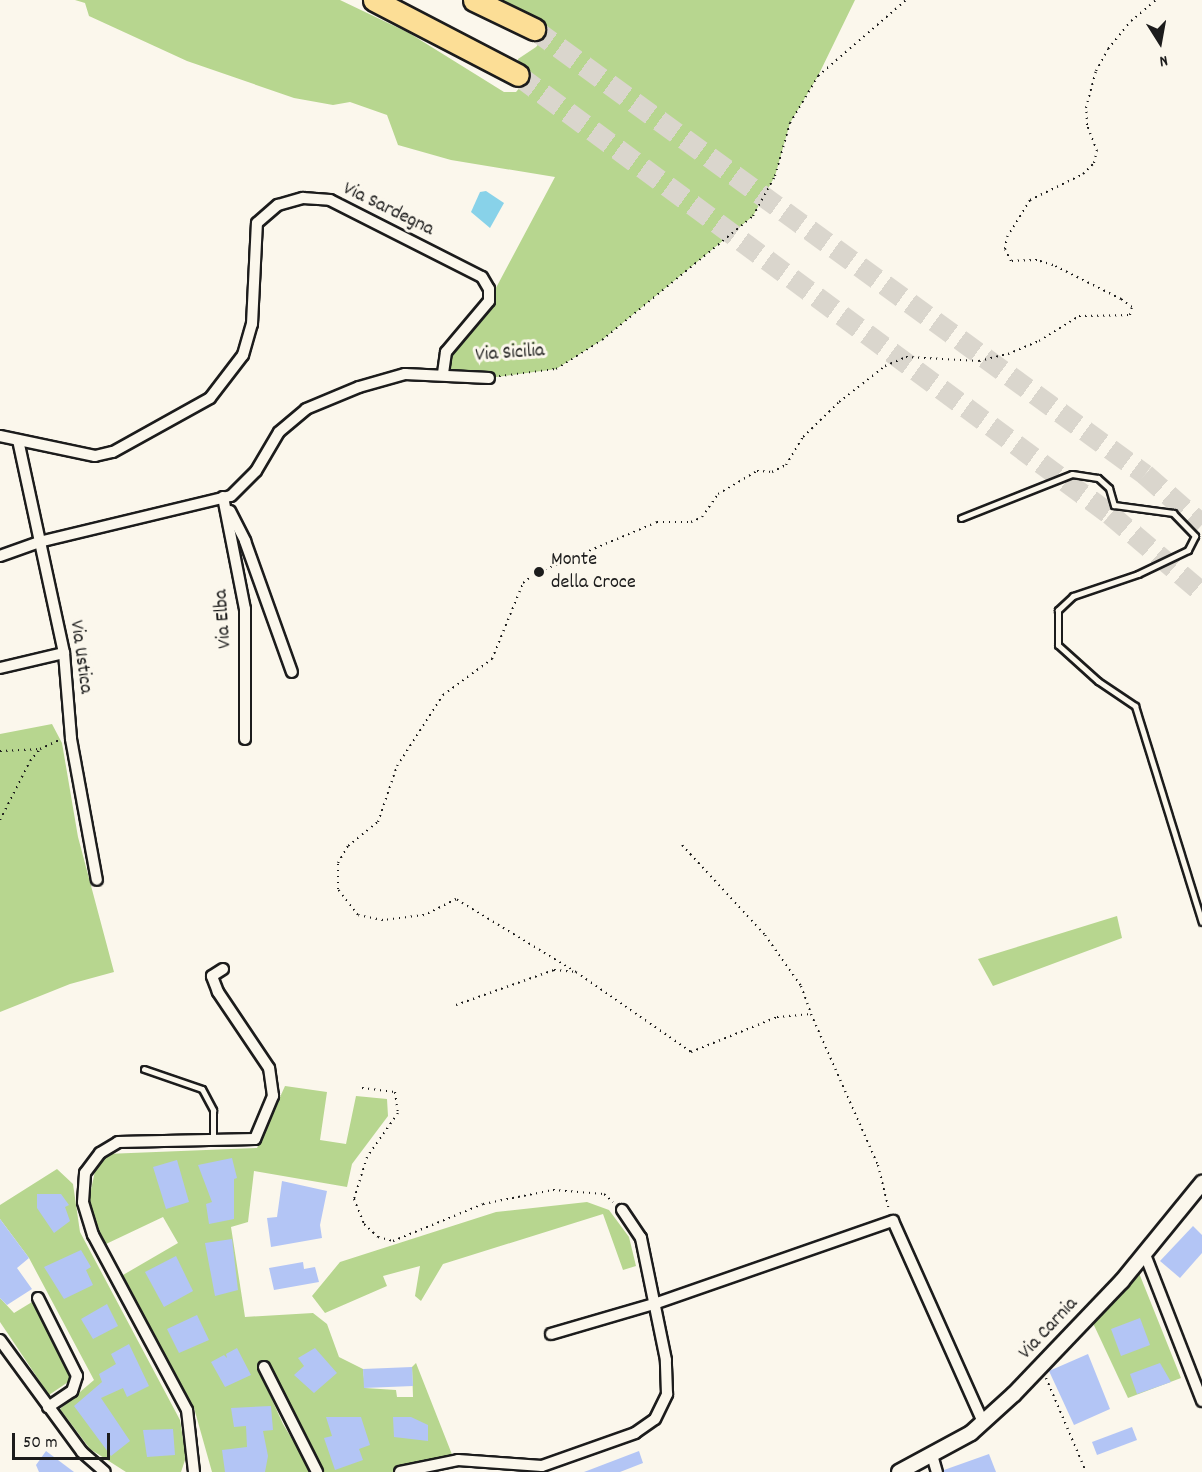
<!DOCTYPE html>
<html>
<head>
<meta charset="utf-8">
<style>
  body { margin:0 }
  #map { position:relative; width:1202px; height:1472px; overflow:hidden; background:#fbf7ec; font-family:Dekko,sans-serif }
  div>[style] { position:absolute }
  .green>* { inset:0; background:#b7d68f }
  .water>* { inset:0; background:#88d2e9 }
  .building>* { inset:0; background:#b3c5f5 }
  .motorway-tunnel>* { height:21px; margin-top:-10.5px; transform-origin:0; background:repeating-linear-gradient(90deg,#dad6cd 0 21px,transparent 0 31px) }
  .path>* { height:2px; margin-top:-1px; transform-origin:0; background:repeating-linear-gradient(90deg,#1c1c1c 0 1.5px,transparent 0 6px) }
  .roads { filter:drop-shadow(2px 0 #1c1c1c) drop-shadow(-2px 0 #1c1c1c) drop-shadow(0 2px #1c1c1c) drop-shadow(0 -2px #1c1c1c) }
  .service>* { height:5px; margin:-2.5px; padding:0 2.5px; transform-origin:2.5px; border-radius:2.5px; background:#fbf7ec }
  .minor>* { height:10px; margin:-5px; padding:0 5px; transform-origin:5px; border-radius:5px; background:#fbf7ec }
  .tertiary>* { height:14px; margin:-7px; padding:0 7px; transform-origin:7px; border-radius:7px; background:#fbf7ec }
  .motorway>* { height:21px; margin:-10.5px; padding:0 10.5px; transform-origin:10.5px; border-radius:10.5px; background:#fcde96 }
  .dots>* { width:16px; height:16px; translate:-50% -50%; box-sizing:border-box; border:3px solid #fbf7ec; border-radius:50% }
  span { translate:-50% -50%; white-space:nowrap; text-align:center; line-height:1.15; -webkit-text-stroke:6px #fbf7ec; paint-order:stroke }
  .street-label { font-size:20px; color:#1c1c1c }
  .poi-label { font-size:20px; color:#1c1c1c }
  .left { translate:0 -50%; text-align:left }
  .north { position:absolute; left:1130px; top:12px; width:60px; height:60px; -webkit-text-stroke:4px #fbf7ec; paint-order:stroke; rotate:169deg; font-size:16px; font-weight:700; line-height:24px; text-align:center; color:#1c1c1c }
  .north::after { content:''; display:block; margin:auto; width:21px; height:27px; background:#1c1c1c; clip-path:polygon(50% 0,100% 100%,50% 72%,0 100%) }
  .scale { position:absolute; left:12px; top:1433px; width:98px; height:27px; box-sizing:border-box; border:3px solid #1c1c1c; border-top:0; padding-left:8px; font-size:18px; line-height:21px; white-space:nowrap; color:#1c1c1c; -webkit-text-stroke:4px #fbf7ec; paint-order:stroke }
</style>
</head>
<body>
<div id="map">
  <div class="green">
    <i style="clip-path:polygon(75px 0,340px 0,409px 33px,504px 92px,516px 92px,522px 85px,518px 59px,536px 47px,541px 41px,540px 30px,491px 0,855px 0,818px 76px,790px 123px,775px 176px,753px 216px,602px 340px,556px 369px,489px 378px,443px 373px,446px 352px,489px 301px,555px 177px,451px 160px,398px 145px,387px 115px,350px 102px,333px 105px,294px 98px,187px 61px,89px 16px,85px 3px)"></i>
    <i style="clip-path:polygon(52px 724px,62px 743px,78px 837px,114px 972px,70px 984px,0 1012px,0 734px)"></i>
    <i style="clip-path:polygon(1117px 916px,1122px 938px,993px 986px,978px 959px)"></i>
    <i style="clip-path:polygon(285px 1086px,327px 1092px,320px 1140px,346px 1144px,356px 1096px,387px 1099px,388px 1116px,352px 1164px,347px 1187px,254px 1171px,248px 1222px,231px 1227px,245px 1317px,313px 1313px,327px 1324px,339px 1357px,363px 1369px,365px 1388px,396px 1390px,397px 1397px,413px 1397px,412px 1367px,416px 1363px,453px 1457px,400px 1472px,321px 1472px,269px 1365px,259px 1371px,283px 1424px,312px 1472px,212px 1472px,194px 1408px,123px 1275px,178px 1243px,163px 1217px,106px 1244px,95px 1223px,89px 1199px,95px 1171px,106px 1154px,257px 1148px)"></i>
    <i style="clip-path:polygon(57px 1169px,73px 1184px,80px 1232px,180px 1420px,186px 1457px,181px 1472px,126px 1472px,90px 1449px,60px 1409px,94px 1380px,29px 1258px,0 1219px,0 1205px)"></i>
    <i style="clip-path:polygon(587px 1202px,609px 1210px,629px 1237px,636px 1266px,623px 1270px,603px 1214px,443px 1264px,421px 1301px,415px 1296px,420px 1266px,383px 1276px,387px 1286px,325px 1313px,312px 1296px,340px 1262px,496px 1212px)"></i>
    <i style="clip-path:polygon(1137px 1268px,1181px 1378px,1128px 1398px,1092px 1321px)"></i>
    <i style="clip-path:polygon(0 1298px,14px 1313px,32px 1302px,70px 1364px,71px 1380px,49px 1395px,0 1322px)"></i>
  </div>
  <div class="water">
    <i style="clip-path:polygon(486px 191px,504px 203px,490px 228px,471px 212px,480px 192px)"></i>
  </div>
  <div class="building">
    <i style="clip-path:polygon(232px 1158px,237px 1178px,234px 1179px,234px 1219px,209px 1224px,206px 1204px,212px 1202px,198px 1165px)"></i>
    <i style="clip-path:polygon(177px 1160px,189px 1202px,166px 1209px,153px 1167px)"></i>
    <i style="clip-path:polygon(282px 1181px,327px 1191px,320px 1225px,322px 1238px,271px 1247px,267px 1218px,277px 1217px)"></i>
    <i style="clip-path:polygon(37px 1194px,61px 1194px,69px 1205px,65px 1207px,70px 1221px,54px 1233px,37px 1208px)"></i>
    <i style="clip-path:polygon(0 1219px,29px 1258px,17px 1268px,32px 1289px,7px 1305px,0 1298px)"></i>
    <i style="clip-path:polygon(1193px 1226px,1202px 1235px,1202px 1253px,1180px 1278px,1160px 1261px)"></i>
    <i style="clip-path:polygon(232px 1239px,238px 1290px,215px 1296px,205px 1243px)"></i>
    <i style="clip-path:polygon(81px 1250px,91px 1267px,86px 1270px,93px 1285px,64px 1299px,44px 1267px)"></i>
    <i style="clip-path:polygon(176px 1256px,193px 1291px,164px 1307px,145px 1272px)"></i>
    <i style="clip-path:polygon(303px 1262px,304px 1269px,315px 1267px,319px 1282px,274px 1290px,269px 1268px)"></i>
    <i style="clip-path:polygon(107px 1304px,118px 1326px,93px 1339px,81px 1319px)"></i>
    <i style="clip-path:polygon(197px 1315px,209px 1340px,179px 1353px,167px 1329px)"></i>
    <i style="clip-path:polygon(1140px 1318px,1150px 1345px,1121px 1356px,1111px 1329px)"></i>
    <i style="clip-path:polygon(129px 1344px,149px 1386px,127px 1397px,123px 1388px,101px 1398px,130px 1441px,111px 1456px,74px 1406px,102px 1382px,99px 1374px,116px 1364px,111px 1354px)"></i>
    <i style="clip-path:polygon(237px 1348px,251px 1375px,225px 1387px,211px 1362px,224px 1355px,227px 1358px,226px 1354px)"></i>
    <i style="clip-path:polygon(315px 1348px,337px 1373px,314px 1393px,294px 1375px,304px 1366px,298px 1358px)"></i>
    <i style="clip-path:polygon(1088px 1354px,1110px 1409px,1074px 1425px,1049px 1371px)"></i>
    <i style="clip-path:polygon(1160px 1363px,1171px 1382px,1137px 1394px,1130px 1374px)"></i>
    <i style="clip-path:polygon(412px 1367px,413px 1386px,364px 1388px,363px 1369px)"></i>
    <i style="clip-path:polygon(271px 1406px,273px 1430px,263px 1431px,268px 1456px,265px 1472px,225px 1472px,222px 1450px,247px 1447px,246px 1426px,234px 1427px,231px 1408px)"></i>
    <i style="clip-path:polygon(326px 1417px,361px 1417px,370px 1445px,359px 1449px,363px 1460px,335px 1470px,324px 1438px,332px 1436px)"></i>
    <i style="clip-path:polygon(393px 1417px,411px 1417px,428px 1425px,428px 1441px,394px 1437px)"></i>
    <i style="clip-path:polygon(1132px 1427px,1137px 1440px,1097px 1455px,1092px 1442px)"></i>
    <i style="clip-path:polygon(173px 1429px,175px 1455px,147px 1457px,143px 1430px)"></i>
    <i style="clip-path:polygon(46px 1451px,74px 1472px,39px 1472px,36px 1465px)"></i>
    <i style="clip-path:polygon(639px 1451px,643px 1463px,620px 1472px,584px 1472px)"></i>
    <i style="clip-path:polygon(989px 1454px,996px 1472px,944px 1472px,944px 1470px)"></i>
  </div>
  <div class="motorway-tunnel">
    <i style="left:534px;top:29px;width:756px;rotate:36.07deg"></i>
    <i style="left:1145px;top:474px;width:76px;rotate:41.3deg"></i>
    <i style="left:518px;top:75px;width:737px;rotate:36.56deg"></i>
    <i style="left:1110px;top:514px;width:121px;rotate:40.3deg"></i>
  </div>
  <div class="path">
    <i style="left:499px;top:376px;width:57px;rotate:-7deg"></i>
    <i style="left:556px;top:369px;width:54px;rotate:-32.2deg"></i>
    <i style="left:602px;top:340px;width:195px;rotate:-39.4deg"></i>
    <i style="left:753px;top:216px;width:46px;rotate:-61.2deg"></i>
    <i style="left:775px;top:176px;width:55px;rotate:-74.2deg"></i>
    <i style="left:790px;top:123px;width:55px;rotate:-59.2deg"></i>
    <i style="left:818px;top:76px;width:116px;rotate:-40.8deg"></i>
    <i style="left:0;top:751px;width:40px;rotate:-2.9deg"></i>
    <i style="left:0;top:820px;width:66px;rotate:-63deg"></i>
    <i style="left:30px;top:761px;width:16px;rotate:-50deg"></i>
    <i style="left:40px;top:749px;width:23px;rotate:-25deg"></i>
    <i style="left:682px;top:845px;width:122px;rotate:47.3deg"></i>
    <i style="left:765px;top:935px;width:62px;rotate:54.8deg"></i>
    <i style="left:801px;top:986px;width:30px;rotate:70deg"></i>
    <i style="left:576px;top:972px;width:140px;rotate:-148.7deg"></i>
    <i style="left:456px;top:899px;width:36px;rotate:153deg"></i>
    <i style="left:424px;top:915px;width:41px;rotate:173deg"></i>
    <i style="left:383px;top:920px;width:25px;rotate:-169deg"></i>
    <i style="left:358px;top:915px;width:33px;rotate:-128deg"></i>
    <i style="left:338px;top:889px;width:26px;rotate:-90deg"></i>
    <i style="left:338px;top:863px;width:20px;rotate:-60deg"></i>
    <i style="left:348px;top:846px;width:38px;rotate:-39deg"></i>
    <i style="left:378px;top:822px;width:59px;rotate:-71.3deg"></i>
    <i style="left:397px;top:766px;width:85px;rotate:-57.1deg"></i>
    <i style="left:443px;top:695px;width:61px;rotate:-36.3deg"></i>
    <i style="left:492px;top:659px;width:82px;rotate:-67.8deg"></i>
    <i style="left:523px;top:583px;width:14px;rotate:-39deg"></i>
    <i style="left:534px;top:574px;width:134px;rotate:-22.9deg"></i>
    <i style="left:657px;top:522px;width:34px"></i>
    <i style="left:691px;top:522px;width:12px;rotate:-24deg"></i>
    <i style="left:702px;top:517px;width:28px;rotate:-55deg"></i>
    <i style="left:718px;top:494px;width:45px;rotate:-30.5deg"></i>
    <i style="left:757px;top:471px;width:15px;rotate:4deg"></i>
    <i style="left:772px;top:472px;width:16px;rotate:-27deg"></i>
    <i style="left:786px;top:465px;width:33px;rotate:-59deg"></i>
    <i style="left:803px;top:437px;width:50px;rotate:-44.2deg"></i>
    <i style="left:839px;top:402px;width:58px;rotate:-38deg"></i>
    <i style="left:885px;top:366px;width:23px;rotate:-23deg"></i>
    <i style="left:906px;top:357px;width:73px;rotate:3.1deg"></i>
    <i style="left:979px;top:361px;width:30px;rotate:-14deg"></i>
    <i style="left:1008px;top:354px;width:34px;rotate:-23deg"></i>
    <i style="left:1039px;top:341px;width:47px;rotate:-32deg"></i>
    <i style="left:1079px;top:316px;width:51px;rotate:-1.1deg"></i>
    <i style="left:1130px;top:315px;width:8px;rotate:-76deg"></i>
    <i style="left:1132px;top:307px;width:14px;rotate:-144deg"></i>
    <i style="left:1121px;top:299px;width:76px;rotate:-153.4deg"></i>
    <i style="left:1053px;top:265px;width:17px;rotate:-163deg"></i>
    <i style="left:1037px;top:260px;width:26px;rotate:178deg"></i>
    <i style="left:1011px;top:261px;width:13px;rotate:-117deg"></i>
    <i style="left:1005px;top:249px;width:12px;rotate:-81deg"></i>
    <i style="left:1007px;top:237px;width:44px;rotate:-58.1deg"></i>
    <i style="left:1030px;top:200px;width:59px;rotate:-26.1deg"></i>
    <i style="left:1083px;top:174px;width:16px;rotate:-45deg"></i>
    <i style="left:1094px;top:163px;width:12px;rotate:-76deg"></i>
    <i style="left:1097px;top:151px;width:28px;rotate:-111deg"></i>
    <i style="left:1087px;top:125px;width:17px;rotate:-93deg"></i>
    <i style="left:1086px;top:108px;width:38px;rotate:-75deg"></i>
    <i style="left:1096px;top:71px;width:25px;rotate:-61deg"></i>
    <i style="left:1108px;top:49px;width:36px;rotate:-51deg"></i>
    <i style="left:1131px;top:21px;width:33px;rotate:-40deg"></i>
    <i style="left:456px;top:1005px;width:104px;rotate:-19.7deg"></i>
    <i style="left:554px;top:970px;width:22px;rotate:5deg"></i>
    <i style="left:576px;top:972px;width:140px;rotate:34.8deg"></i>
    <i style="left:691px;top:1052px;width:93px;rotate:-22.1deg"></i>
    <i style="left:777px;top:1017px;width:34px;rotate:-5deg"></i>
    <i style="left:811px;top:1014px;width:165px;rotate:66.1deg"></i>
    <i style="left:878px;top:1165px;width:46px;rotate:76.3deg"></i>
    <i style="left:362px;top:1088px;width:33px;rotate:7deg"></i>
    <i style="left:395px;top:1092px;width:21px;rotate:82deg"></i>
    <i style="left:398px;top:1113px;width:54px;rotate:125.2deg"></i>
    <i style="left:367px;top:1157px;width:44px;rotate:107.2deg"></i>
    <i style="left:354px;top:1199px;width:27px;rotate:68deg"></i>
    <i style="left:364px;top:1224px;width:19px;rotate:43deg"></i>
    <i style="left:378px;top:1237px;width:16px;rotate:15deg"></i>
    <i style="left:393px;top:1241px;width:97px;rotate:-22.3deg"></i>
    <i style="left:483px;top:1204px;width:71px;rotate:-11.3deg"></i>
    <i style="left:553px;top:1190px;width:51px;rotate:4.5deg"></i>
    <i style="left:604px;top:1194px;width:12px;rotate:42deg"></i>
    <i style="left:1046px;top:1378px;width:102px;rotate:66.9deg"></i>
  </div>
  <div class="roads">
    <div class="service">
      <i style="left:961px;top:518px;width:119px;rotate:-21.6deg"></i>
      <i style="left:1072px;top:474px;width:26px;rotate:9deg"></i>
      <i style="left:1098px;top:478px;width:15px;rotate:42deg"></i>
      <i style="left:1109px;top:488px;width:18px;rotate:74deg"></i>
      <i style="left:1114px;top:505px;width:60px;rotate:7.7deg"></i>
      <i style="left:1173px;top:513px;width:32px;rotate:46deg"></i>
      <i style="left:1195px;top:536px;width:16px;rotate:117deg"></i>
      <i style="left:1188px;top:550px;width:55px;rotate:154.4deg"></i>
      <i style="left:1138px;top:574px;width:69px;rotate:161.3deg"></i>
      <i style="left:1073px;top:596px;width:21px;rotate:137deg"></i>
      <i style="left:1058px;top:610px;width:35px;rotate:90deg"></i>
      <i style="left:1058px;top:645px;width:54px;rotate:42deg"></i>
      <i style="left:1098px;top:681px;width:45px;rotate:34deg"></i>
      <i style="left:1135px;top:706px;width:226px;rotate:72.8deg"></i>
      <i style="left:144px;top:1069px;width:61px;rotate:19deg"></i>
      <i style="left:202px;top:1089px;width:24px;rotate:62deg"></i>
      <i style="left:213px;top:1110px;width:30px;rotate:90deg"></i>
    </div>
    <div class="minor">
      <i style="left:0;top:436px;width:97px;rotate:11.9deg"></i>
      <i style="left:95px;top:456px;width:18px;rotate:-13deg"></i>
      <i style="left:113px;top:452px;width:111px;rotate:-29.1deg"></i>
      <i style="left:210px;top:398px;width:54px;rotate:-52.5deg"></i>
      <i style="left:243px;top:355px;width:32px;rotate:-74deg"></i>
      <i style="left:252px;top:324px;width:101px;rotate:-87.2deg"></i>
      <i style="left:257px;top:223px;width:28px;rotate:-41deg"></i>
      <i style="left:278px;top:205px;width:26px;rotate:-16deg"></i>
      <i style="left:303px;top:198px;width:27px;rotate:4deg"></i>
      <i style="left:330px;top:200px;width:170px;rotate:26.9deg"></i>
      <i style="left:482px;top:277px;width:14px;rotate:60deg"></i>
      <i style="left:489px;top:289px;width:12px;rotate:90deg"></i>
      <i style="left:489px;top:301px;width:67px;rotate:130.1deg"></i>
      <i style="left:446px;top:352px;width:21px;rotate:98deg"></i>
      <i style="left:18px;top:440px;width:218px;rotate:77.8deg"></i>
      <i style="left:64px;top:653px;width:86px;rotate:85.3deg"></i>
      <i style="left:71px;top:739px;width:143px;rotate:79.6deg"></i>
      <i style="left:223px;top:497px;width:114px;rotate:78.9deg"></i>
      <i style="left:245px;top:609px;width:130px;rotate:90deg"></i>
      <i style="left:230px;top:511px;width:34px;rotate:63deg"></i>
      <i style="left:245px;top:541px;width:139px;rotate:70.3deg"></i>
      <i style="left:0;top:556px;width:41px;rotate:-19.7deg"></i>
      <i style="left:39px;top:542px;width:197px;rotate:-13.5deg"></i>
      <i style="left:231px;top:496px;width:35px;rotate:-45deg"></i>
      <i style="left:256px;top:471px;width:45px;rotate:-59.5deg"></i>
      <i style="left:279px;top:432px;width:35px;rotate:-40deg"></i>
      <i style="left:306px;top:409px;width:57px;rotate:-22.5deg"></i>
      <i style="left:359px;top:387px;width:48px;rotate:-15.8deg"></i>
      <i style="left:405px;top:374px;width:84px;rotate:2.7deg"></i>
      <i style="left:0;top:668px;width:66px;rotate:-13.2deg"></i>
      <i style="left:1144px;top:1252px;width:160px;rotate:68.7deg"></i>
      <i style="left:38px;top:1298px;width:87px;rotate:63.4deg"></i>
      <i style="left:77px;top:1376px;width:16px;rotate:108deg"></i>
      <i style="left:72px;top:1391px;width:29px;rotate:146deg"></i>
      <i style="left:551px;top:1334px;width:110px;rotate:-16.3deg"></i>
      <i style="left:657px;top:1303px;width:250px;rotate:-19.2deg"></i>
      <i style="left:893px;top:1221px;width:220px;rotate:65.9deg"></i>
      <i style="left:0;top:1340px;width:139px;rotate:53.8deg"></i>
      <i style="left:82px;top:1452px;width:30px;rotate:41deg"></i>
      <i style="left:264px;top:1367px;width:118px;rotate:63.2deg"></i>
      <i style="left:932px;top:1455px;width:18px;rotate:74deg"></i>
      <i style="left:194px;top:1472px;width:62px;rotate:-96.4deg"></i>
      <i style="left:187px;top:1410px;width:199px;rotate:-118.2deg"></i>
      <i style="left:93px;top:1235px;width:34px;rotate:-107deg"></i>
      <i style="left:83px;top:1202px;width:29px;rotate:-86deg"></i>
      <i style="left:85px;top:1173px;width:25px;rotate:-53deg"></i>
      <i style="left:100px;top:1153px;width:21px;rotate:-31deg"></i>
      <i style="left:118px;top:1142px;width:137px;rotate:-1.3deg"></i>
      <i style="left:255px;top:1139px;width:47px;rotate:-67.3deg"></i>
      <i style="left:273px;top:1096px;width:28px;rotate:-98deg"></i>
      <i style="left:269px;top:1068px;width:92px;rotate:-123.9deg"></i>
      <i style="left:218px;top:992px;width:17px;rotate:-111deg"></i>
      <i style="left:212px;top:976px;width:13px;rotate:-32deg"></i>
      <i style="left:400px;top:1472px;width:59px;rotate:-11.7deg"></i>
      <i style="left:458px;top:1460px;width:84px;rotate:4.1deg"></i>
      <i style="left:542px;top:1466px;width:99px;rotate:-19.5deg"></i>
      <i style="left:635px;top:1433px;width:24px;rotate:-35deg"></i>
      <i style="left:655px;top:1419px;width:28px;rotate:-64deg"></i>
      <i style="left:667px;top:1394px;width:34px;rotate:-92deg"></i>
      <i style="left:666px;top:1360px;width:125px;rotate:-101.6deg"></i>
      <i style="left:641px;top:1238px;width:34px;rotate:-124deg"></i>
    </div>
    <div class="tertiary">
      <i style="left:899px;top:1472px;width:82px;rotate:-28.4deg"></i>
      <i style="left:971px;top:1433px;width:58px;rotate:-42.2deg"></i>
      <i style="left:1014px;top:1394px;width:156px;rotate:-46.3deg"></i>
      <i style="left:1122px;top:1281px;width:127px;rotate:-50.8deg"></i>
    </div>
    <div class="motorway">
      <i style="left:374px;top:0;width:162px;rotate:27.5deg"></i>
      <i style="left:474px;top:0;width:67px;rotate:25.8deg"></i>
    </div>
  </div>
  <div class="dots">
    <i style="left:539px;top:572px;background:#1c1c1c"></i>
  </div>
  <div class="street-label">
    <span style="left:388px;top:210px;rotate:26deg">Via Sardegna</span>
    <span style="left:510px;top:354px;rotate:-4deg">Via Sicilia</span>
    <span style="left:224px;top:619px;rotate:-94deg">Via Elba</span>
    <span style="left:80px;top:657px;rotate:82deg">Via Ustica</span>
    <span style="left:1049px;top:1329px;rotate:-47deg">Via Carnia</span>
  </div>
  <div class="poi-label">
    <span class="left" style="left:551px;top:572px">Monte<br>della Croce</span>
  </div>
  <div class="north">N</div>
  <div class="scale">50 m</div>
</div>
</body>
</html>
